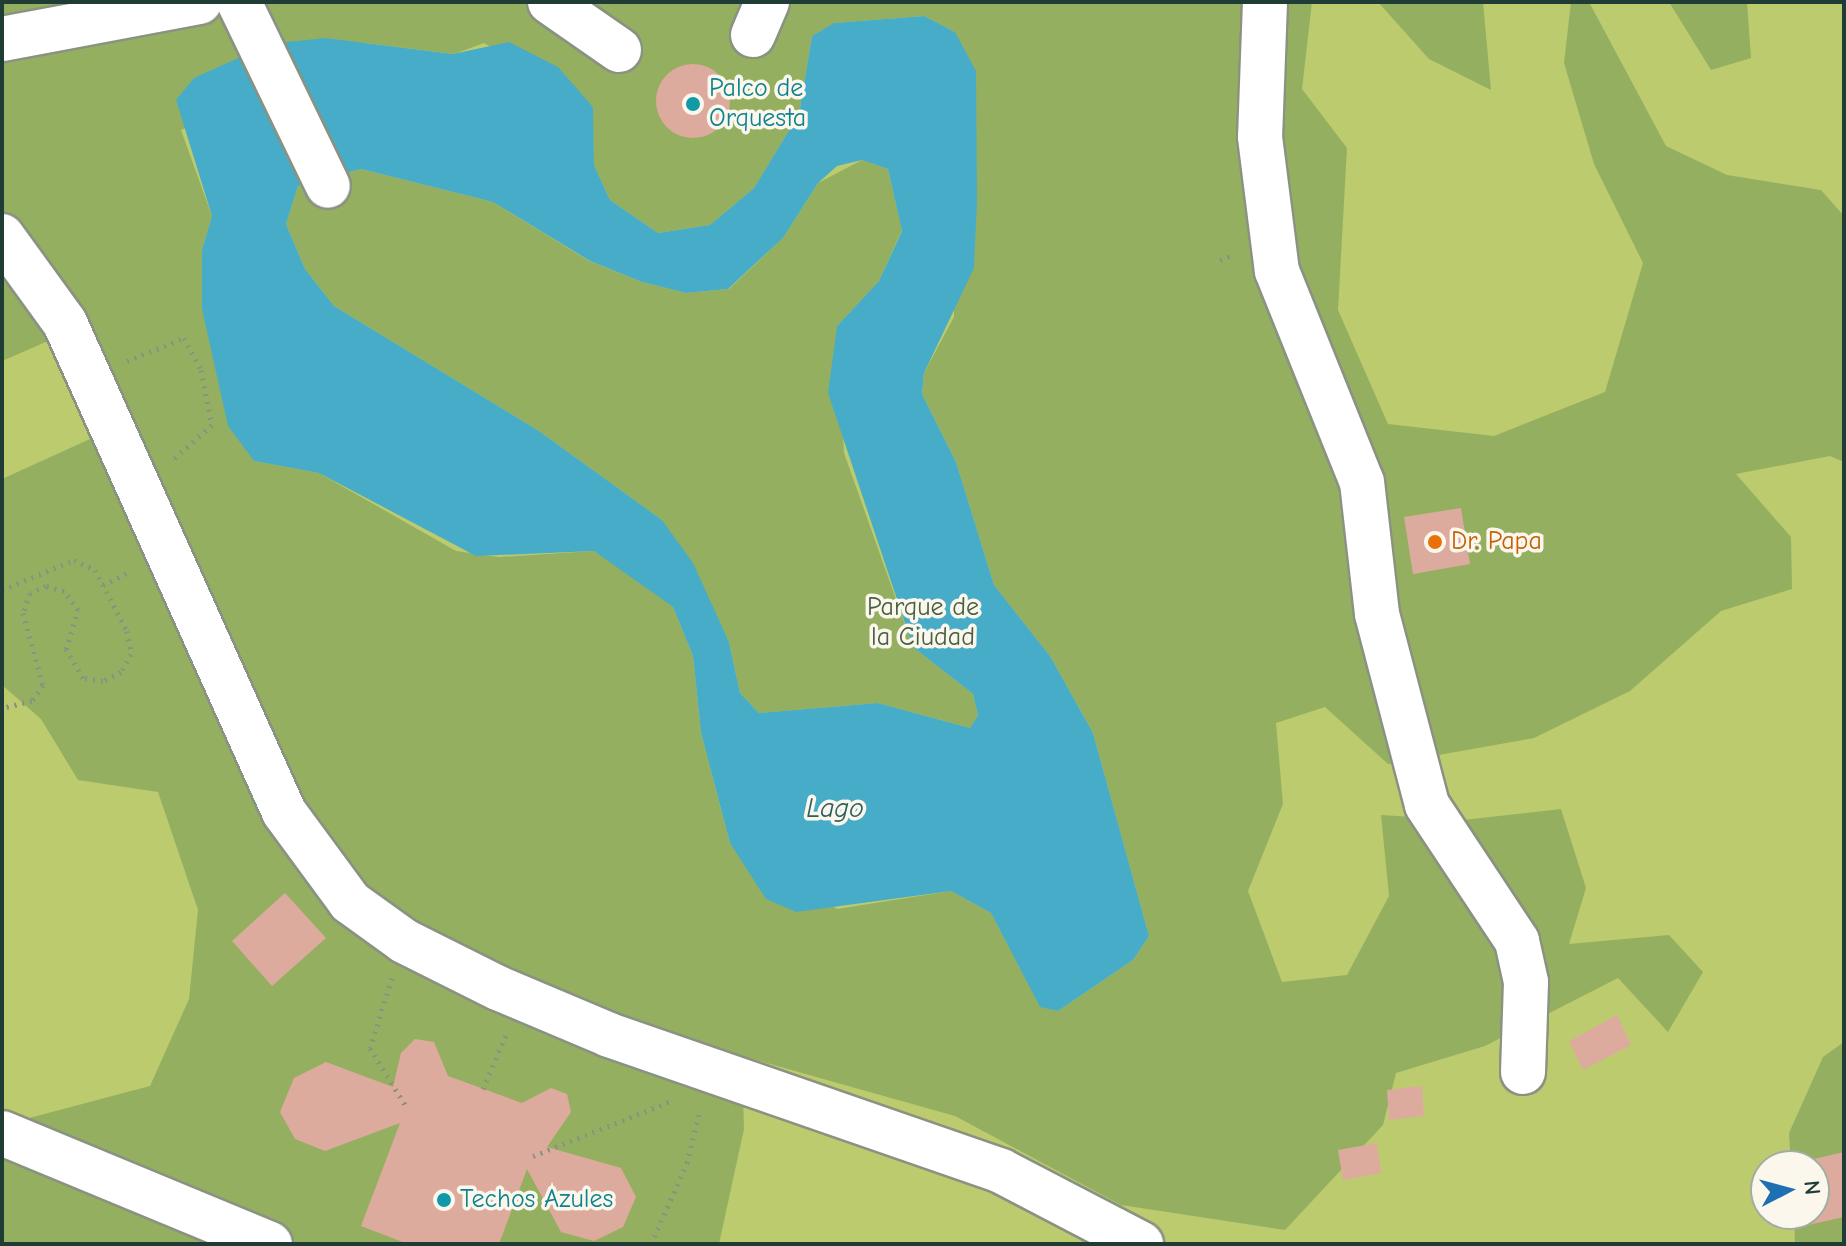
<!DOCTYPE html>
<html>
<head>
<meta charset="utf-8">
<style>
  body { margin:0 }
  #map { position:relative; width:1846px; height:1246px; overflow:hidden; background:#f5e6ce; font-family:"Comic Neue",sans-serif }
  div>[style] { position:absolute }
  .green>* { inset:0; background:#bccb6e }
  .forest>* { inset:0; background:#95af61 }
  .water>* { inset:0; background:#47acc7 }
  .building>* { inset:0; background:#ddab9d }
  .round { border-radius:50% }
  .path>* { height:5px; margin-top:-2.5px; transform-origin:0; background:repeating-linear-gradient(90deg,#8a9281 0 2px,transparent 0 8px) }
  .roads { filter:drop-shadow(2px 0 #8a9281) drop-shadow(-2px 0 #8a9281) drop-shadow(0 2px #8a9281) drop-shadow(0 -2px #8a9281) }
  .minor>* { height:44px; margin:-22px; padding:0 22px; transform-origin:22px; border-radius:22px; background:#fff }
  .dots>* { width:22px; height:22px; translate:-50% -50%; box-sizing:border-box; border:4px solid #fbf7ec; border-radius:50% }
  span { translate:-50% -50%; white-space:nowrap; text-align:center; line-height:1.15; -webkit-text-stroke:7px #fbf7ec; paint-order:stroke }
  .culture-label { font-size:26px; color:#0d838f }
  .left { translate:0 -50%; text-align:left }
  .food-label { font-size:26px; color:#c56008 }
  .park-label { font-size:26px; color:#466042 }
  .water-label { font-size:28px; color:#2b5e60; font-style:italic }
  .frame { position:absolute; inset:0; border:4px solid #1f3d34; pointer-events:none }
  .north { position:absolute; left:1750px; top:1150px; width:80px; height:80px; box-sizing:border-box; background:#fbf7ec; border:2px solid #a3ada2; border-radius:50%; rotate:84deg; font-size:22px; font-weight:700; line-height:32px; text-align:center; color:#1f3d34 }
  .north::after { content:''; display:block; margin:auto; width:28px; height:36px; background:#1f6fb2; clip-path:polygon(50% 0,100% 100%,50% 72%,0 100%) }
</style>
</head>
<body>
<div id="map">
  <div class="green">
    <i style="clip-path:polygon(evenodd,2px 2px,1844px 2px,1844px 1244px,2px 1244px,2px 2px,1766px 1166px,1814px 1166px,1814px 1214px,1766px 1214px,1766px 1166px)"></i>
  </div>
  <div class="forest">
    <i style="clip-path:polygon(evenodd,2px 2px,1312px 2px,1302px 89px,1347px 148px,1338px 310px,1388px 424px,1494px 436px,1605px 392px,1643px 263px,1594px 164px,1564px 63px,1571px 2px,1589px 2px,1666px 146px,1727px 175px,1821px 190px,1844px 216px,1844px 462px,1830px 456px,1736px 474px,1791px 537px,1792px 589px,1721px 611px,1630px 691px,1534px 738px,1388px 764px,1325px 707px,1276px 723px,1283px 804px,1248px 891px,1282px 982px,1347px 975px,1389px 896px,1381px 815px,1463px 820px,1561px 809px,1586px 888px,1569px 944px,1669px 935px,1703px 972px,1668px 1032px,1618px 978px,1485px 1046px,1396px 1073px,1383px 1125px,1285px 1230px,1121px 1205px,955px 1116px,742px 1056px,744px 1129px,719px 1244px,2px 1244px,2px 1113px,18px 1121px,150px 1086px,189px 999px,198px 910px,158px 792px,78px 780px,41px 719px,2px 685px,2px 479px,112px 429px,69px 332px,2px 361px,2px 2px,924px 16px,955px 32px,954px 317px,924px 373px,922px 394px,956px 462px,994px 585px,1050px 656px,1093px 733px,1149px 936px,1133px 960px,1058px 1011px,1040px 1006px,991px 913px,951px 891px,837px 909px,730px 843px,701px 733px,693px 656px,673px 607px,635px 574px,594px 551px,499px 557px,456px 551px,319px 473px,254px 461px,202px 309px,202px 250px,212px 216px,181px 130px,366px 43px,454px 54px,484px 43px,592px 107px,594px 165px,610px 200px,658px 233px,710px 225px,754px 188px,799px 114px,812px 36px,835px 23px,924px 16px)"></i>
    <i style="clip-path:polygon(1378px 2px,1483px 2px,1491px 90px,1429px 59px)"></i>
    <i style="clip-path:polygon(1669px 2px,1747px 2px,1751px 58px,1711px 70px)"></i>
    <i style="clip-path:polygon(862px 160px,888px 169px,902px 230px,879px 281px,837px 326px,844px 453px,913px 647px,973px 694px,978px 715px,970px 728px,878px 703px,759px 713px,740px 693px,729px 642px,662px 520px,539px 431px,334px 306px,305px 269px,286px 224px,298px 186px,361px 169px,493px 202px,589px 261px,642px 282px,686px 293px,729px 289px,783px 238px,818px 183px)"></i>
    <i style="clip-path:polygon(1844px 1042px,1844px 1244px,1795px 1244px,1794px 1214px,1814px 1214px,1814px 1166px,1791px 1166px,1789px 1133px,1823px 1057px)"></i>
  </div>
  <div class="water">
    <i style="clip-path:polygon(evenodd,924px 16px,955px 32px,976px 71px,977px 201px,974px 268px,924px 373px,922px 394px,956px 462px,994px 585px,1050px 656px,1093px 733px,1149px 936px,1133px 960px,1058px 1011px,1040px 1007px,991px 913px,951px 891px,796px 912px,766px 899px,730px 843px,701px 733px,693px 656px,673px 607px,594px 551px,476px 556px,319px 473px,254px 461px,228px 426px,202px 309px,202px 250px,212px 216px,176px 100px,194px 78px,269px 44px,325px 38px,453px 54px,509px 42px,558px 67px,593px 107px,594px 165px,610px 200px,658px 233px,710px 225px,754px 188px,799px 114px,812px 36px,834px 23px,924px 16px,862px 160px,888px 169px,902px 231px,879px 281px,837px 326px,828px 393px,913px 647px,973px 694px,978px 715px,970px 728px,878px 703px,759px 713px,740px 693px,729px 642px,693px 563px,662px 520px,539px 431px,334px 306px,305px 269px,286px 224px,298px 186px,361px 169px,493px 202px,590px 261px,642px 282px,686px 293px,728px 289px,783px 238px,818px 183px,837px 166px,862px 160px)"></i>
  </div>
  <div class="building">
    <i class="round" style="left:656px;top:64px;width:74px;height:74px"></i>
    <i style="clip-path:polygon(1461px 508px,1470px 564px,1413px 574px,1404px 517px)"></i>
    <i style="clip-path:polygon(285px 893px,326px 938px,272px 986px,232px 941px)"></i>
    <i style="clip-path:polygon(1617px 1015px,1631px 1045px,1583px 1070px,1569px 1041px)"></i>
    <i style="clip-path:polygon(415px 1039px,434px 1042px,448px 1076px,522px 1103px,551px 1088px,567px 1094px,571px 1112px,547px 1147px,621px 1168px,636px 1197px,623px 1227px,594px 1241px,561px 1232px,527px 1169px,499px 1244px,408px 1244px,361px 1226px,400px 1123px,325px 1151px,295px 1139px,280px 1112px,294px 1078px,326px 1062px,393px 1087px,401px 1053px)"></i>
    <i style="clip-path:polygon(1422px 1086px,1424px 1116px,1389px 1120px,1387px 1090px)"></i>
    <i style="clip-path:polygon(1377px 1143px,1381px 1173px,1343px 1180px,1338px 1150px)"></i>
    <i style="clip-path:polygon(1844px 1152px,1844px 1217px,1799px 1227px,1796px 1214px,1814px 1214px,1814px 1166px,1784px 1166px)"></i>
  </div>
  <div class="path">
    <i style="left:1220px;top:260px;width:16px;rotate:-22deg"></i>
    <i style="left:127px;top:361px;width:61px;rotate:-22deg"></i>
    <i style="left:184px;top:338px;width:36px;rotate:62deg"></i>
    <i style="left:201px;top:370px;width:56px;rotate:78.7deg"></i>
    <i style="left:212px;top:425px;width:56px;rotate:138.6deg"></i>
    <i style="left:103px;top:585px;width:31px;rotate:-27deg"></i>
    <i style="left:2px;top:590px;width:78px;rotate:-22.6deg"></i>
    <i style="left:74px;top:560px;width:23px;rotate:25deg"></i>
    <i style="left:95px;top:570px;width:69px;rotate:62.3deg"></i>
    <i style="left:127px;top:631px;width:23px;rotate:80deg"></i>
    <i style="left:131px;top:654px;width:21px;rotate:119deg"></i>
    <i style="left:121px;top:672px;width:20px;rotate:153deg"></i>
    <i style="left:103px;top:681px;width:20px;rotate:-171deg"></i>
    <i style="left:83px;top:678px;width:34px;rotate:-120deg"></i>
    <i style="left:66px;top:649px;width:41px;rotate:-72.9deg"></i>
    <i style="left:78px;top:610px;width:24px;rotate:-126deg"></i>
    <i style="left:64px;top:591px;width:19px;rotate:-164deg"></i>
    <i style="left:46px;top:586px;width:17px;rotate:156deg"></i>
    <i style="left:30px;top:593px;width:21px;rotate:109deg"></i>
    <i style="left:23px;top:613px;width:75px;rotate:74.5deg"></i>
    <i style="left:43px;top:685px;width:19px;rotate:125deg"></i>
    <i style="left:32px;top:701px;width:31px;rotate:167deg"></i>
    <i style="left:392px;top:978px;width:73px;rotate:107.4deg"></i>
    <i style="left:370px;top:1048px;width:70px;rotate:58.3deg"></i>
    <i style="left:483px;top:1089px;width:59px;rotate:-66.9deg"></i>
    <i style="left:533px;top:1156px;width:149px;rotate:-21.7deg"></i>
    <i style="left:651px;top:1244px;width:89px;rotate:-66deg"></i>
    <i style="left:687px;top:1163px;width:55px;rotate:-76.2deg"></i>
  </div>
  <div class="roads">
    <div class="minor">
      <i style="left:239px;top:2px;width:204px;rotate:64.2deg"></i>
      <i style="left:550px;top:2px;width:84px;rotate:34.8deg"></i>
      <i style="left:1265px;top:2px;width:135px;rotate:92.1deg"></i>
      <i style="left:1260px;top:137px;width:135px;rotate:82.8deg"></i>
      <i style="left:1277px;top:271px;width:227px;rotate:68.1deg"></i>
      <i style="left:1362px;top:482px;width:133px;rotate:83.5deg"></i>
      <i style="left:1377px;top:614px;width:197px;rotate:75.3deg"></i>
      <i style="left:1427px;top:805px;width:163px;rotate:56.5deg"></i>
      <i style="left:1517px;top:941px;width:42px;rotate:77.6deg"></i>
      <i style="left:1526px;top:982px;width:90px;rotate:91.9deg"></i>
      <i style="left:753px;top:35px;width:36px;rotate:-67deg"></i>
      <i style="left:2px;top:39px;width:201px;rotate:-10.6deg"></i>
      <i style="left:2px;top:236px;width:107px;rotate:54.1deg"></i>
      <i style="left:65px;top:323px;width:536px;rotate:65.87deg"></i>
      <i style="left:284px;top:812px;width:112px;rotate:53.7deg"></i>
      <i style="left:350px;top:902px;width:67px;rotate:35.8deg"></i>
      <i style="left:404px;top:941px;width:105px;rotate:26.6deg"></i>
      <i style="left:498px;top:988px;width:121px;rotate:22.9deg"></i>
      <i style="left:609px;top:1035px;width:415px;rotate:19.1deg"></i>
      <i style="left:1001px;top:1171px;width:158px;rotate:27.5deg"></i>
      <i style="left:2px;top:1133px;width:290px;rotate:22.5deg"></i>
    </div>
  </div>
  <div class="dots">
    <i style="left:693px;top:104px;background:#0f9aa8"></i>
    <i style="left:1435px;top:542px;background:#e8710a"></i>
    <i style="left:444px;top:1200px;background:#0f9aa8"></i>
  </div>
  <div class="culture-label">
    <span class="left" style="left:709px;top:104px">Palco de<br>Orquesta</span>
    <span class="left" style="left:460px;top:1200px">Techos Azules</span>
  </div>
  <div class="food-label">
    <span class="left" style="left:1451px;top:542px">Dr. Papa</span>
  </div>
  <div class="park-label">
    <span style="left:923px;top:623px">Parque de<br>la Ciudad</span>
  </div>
  <div class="water-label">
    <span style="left:835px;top:808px">Lago</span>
  </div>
  <div class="frame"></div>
  <div class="north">N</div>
</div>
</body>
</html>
